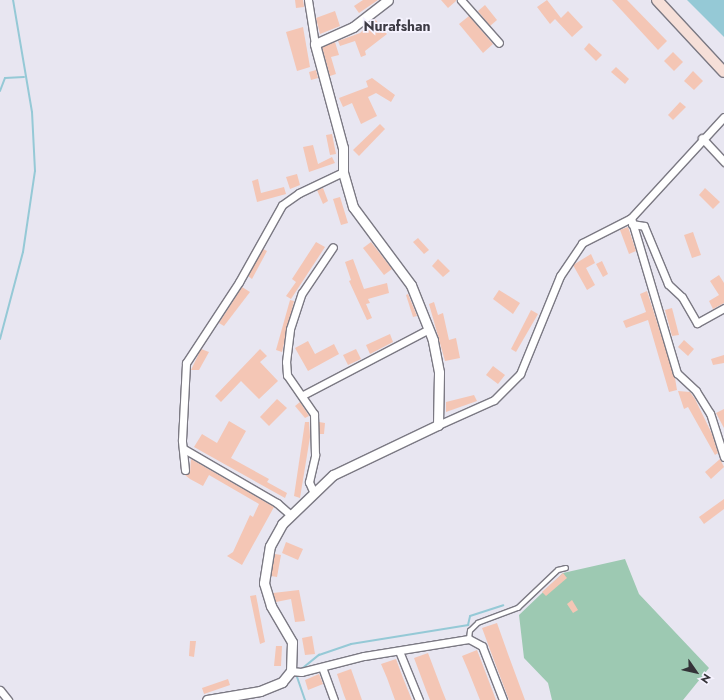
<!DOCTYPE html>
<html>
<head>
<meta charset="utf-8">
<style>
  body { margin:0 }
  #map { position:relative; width:724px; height:700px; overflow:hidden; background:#e8e6f1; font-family:Jost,sans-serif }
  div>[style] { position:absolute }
  .green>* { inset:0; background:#9dc9b2 }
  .water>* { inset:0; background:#95c9d6 }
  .stream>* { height:2px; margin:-1px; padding:0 1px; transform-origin:1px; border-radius:1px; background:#95c9d6 }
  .building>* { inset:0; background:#f4c6b5 }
  .roads { filter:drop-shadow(1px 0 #7b7983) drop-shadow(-1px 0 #7b7983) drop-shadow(0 1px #7b7983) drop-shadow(0 -1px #7b7983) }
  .service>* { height:3.5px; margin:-1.75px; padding:0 1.75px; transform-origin:1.75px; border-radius:1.75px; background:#fff }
  .minor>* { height:7px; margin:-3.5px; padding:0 3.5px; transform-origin:3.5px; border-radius:3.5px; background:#fff }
  .tertiary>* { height:9px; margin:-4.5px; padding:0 4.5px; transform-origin:4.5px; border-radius:4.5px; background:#fff }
  .secondary>* { height:10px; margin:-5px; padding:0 5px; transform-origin:5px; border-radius:5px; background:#f6dfd8 }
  span { translate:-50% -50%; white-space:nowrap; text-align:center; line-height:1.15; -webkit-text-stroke:3.5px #f6f3ff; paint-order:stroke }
  .quarter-label { font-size:14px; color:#3c3a44; font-weight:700 }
  .north { position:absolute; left:676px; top:652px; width:40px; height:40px; -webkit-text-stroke:3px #f6f3ff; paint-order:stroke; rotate:124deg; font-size:11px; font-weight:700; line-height:16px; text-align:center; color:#343338 }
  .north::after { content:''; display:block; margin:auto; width:14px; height:18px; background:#343338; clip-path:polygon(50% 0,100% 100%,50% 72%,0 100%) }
</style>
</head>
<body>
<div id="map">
  <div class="green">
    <i style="clip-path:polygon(625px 559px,639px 594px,709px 668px,683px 700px,552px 700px,548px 683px,524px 658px,519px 615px,563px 573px)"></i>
  </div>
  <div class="water">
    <i style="clip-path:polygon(687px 0,724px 0,724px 37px)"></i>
  </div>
  <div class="stream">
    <i style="left:0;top:91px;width:14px;rotate:-69deg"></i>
    <i style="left:5px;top:78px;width:19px;rotate:-3deg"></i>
    <i style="left:0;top:339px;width:90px;rotate:-75.2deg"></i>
    <i style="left:23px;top:252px;width:82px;rotate:-81.6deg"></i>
    <i style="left:35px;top:171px;width:59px;rotate:-92.9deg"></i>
    <i style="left:32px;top:112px;width:114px;rotate:-99.6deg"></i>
    <i style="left:299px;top:671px;width:26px;rotate:-39deg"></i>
    <i style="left:319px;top:655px;width:34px;rotate:-19deg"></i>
    <i style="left:351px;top:644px;width:119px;rotate:-9.2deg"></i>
    <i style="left:468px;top:625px;width:9px;rotate:-77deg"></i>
    <i style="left:470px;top:616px;width:35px;rotate:-18deg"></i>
    <i style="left:296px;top:674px;width:28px;rotate:71deg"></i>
  </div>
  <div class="building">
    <i style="clip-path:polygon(295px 0,303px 0,304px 7px,296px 8px)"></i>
    <i style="clip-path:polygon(363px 0,378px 0,359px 13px,354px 6px)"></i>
    <i style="clip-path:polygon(441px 0,456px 0,456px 1px,448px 8px)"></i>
    <i style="clip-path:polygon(547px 0,561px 18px,568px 11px,583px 27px,572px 37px,555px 19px,550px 24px,537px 7px)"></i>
    <i style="clip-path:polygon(612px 0,627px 0,667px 41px,658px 50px)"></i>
    <i style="clip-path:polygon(485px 5px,497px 20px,490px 26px,478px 11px)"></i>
    <i style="clip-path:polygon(335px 11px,340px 26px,320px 34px,316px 18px)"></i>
    <i style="clip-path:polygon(469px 16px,493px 44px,483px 53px,459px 24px)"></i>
    <i style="clip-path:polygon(375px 19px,387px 34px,365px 51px,366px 55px,361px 57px,355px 41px,340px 46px,338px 41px,360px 33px)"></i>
    <i style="clip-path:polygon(303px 27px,310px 67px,297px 71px,286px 32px)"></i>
    <i style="clip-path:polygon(335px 42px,339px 55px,331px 57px,336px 74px,330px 76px,322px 47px)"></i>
    <i style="clip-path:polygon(589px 43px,602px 55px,596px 61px,584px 49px)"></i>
    <i style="clip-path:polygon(673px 52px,683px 62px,674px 71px,664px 61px)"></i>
    <i style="clip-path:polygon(616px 67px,629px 79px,625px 84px,611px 72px)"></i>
    <i style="clip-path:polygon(316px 70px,318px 78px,311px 80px,309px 72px)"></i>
    <i style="clip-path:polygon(693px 71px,703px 81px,694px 90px,684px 81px)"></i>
    <i style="clip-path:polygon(372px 78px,395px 95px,391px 102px,376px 93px,368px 97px,377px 116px,361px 124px,352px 103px,343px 107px,339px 98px,368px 87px,366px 81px)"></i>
    <i style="clip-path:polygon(680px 102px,686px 107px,673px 120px,668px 115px)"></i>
    <i style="clip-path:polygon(380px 124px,385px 129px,359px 156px,353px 150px)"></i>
    <i style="clip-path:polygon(332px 134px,336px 154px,330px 155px,326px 135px)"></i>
    <i style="clip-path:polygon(313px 145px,318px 164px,332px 157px,335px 163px,309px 172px,303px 147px)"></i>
    <i style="clip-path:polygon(297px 174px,300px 185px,290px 189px,286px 177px)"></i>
    <i style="clip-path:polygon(258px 179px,261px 193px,284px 187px,286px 194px,257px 202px,252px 181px)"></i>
    <i style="clip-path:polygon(323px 188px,328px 201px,323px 204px,317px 190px)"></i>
    <i style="clip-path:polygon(705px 188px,720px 202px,713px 209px,699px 195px)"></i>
    <i style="clip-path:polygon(340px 197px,348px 223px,341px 225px,333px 199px)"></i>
    <i style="clip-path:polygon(628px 227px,636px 251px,629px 254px,620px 230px)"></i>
    <i style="clip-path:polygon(693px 232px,701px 255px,692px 258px,684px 235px)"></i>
    <i style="clip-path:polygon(418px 238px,429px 250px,424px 254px,413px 242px)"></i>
    <i style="clip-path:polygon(316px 242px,325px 247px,291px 299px,286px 296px,296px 282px,292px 279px)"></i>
    <i style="clip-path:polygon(371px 242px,392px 269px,384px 275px,363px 248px)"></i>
    <i style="clip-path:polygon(263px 249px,267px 251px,252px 279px,248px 276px)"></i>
    <i style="clip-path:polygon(591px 254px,595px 263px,586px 268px,595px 285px,587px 290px,573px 265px)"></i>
    <i style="clip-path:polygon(353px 259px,364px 289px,387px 283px,389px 293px,368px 299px,370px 303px,366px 304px,372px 318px,367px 320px,349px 281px,351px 280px,345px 262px)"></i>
    <i style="clip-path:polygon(438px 259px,450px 271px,443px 277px,432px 266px)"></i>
    <i style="clip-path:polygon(602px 261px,608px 274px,603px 277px,596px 264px)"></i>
    <i style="clip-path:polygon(719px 275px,724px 283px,724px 303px,713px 309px,709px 301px,719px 295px,710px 281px)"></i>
    <i style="clip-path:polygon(242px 287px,250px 292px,224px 326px,219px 323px)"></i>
    <i style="clip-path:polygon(499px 290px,520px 303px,513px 314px,493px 299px)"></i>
    <i style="clip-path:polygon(647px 291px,675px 378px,677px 390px,669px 392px,648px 320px,626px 328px,623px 321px,646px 312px,640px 294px)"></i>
    <i style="clip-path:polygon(408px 294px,417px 316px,413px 317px,406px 295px)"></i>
    <i style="clip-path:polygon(290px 300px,294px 301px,282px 352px,276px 350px)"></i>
    <i style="clip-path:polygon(434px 302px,438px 315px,443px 313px,449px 340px,456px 338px,460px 358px,445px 361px,429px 304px)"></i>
    <i style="clip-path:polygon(672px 308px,679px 335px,672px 336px,665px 310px)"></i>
    <i style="clip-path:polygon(531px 310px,538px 314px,516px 352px,511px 349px)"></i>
    <i style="clip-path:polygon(390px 334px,393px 342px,370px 354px,366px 345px)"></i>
    <i style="clip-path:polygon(684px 340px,694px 349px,688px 356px,678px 347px)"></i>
    <i style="clip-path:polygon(308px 341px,315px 354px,334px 344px,339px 354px,308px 371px,295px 348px)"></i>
    <i style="clip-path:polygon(201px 349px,209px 352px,199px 370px,191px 370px)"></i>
    <i style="clip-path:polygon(260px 349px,267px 356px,260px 362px,278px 381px,259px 399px,241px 381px,221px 402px,215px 396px)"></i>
    <i style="clip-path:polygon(356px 349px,361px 359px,348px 365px,343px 355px)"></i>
    <i style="clip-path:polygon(724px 355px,724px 363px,713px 365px,711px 359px)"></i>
    <i style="clip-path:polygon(493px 366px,505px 375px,498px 384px,486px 375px)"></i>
    <i style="clip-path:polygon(678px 391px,690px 392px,695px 399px,712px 434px,718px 453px,715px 455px,688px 407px,684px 409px)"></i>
    <i style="clip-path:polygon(474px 395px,477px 401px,446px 412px,446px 402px)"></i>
    <i style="clip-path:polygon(277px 399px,287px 408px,269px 426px,260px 417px)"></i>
    <i style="clip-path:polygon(300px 402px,309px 416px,305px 418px,295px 406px)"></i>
    <i style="clip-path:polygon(724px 409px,724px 428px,716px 413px)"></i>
    <i style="clip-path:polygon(229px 421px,246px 431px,231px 458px,269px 479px,267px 482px,287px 493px,285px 498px,194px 447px,202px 434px,217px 443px)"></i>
    <i style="clip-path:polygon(305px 422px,309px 422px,310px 437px,300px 498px,294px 496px)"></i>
    <i style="clip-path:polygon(319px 422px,325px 423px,324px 434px,319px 434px)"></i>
    <i style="clip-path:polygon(191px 459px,274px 507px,242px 565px,227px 556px,233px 552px,250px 515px,253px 517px,259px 504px,209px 475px,203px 486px,190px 479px,185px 475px,190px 472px)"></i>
    <i style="clip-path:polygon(720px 459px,724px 467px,711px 479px,705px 472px)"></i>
    <i style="clip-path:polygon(724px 499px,724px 509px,704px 524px,699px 517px)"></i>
    <i style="clip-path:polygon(286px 542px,303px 549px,298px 560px,282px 553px)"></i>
    <i style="clip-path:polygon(275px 554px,281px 555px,277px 577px,271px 576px)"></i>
    <i style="clip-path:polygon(563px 573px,567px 578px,546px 596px,542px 592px)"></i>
    <i style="clip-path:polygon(299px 590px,305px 621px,295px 622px,291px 599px,276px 602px,273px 593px)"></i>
    <i style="clip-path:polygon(256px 595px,265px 642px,260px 644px,250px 596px)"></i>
    <i style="clip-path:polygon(572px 600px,578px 610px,573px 613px,567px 604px)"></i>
    <i style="clip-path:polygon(497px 623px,508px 654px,525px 700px,509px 700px,495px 663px,482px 628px)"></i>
    <i style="clip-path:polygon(312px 636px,315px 654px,305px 655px,302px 638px)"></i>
    <i style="clip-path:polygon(190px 641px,196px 641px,194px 657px,189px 656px)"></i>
    <i style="clip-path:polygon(276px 646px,282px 646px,281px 666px,274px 666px)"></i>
    <i style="clip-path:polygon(477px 650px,493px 692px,496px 700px,480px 700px,468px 670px,462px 656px)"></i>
    <i style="clip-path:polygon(428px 653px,442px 690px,446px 700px,430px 700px,426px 690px,414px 658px)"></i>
    <i style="clip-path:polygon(396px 659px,403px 678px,412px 700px,395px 700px,387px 678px,381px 664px)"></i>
    <i style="clip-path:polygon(351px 669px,356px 683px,362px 700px,346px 700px,344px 695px,337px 674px)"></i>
    <i style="clip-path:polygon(319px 674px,323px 684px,308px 690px,305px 680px)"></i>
    <i style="clip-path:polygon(228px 679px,230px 685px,204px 694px,202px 688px)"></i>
  </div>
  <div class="roads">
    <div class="service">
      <i style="left:469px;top:639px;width:8px;rotate:-83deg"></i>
      <i style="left:470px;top:631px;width:11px;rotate:-45deg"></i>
      <i style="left:478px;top:623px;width:43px;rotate:-20.6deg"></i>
      <i style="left:518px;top:608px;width:55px;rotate:-43.5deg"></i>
      <i style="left:558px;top:570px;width:8px;rotate:-14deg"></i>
    </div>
    <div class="minor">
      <i style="left:308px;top:0;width:45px;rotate:81deg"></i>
      <i style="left:461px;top:0;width:57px;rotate:48.5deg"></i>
      <i style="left:702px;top:138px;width:33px;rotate:47deg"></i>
      <i style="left:631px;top:218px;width:162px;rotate:73.5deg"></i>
      <i style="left:677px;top:373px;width:26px;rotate:43deg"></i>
      <i style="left:696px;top:391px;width:26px;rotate:58deg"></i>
      <i style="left:710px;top:413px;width:46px;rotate:72.3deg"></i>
      <i style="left:632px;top:224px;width:12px;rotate:9deg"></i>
      <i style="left:644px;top:226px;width:63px;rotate:67.5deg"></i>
      <i style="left:668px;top:284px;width:19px;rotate:43deg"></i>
      <i style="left:682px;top:297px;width:30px;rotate:60deg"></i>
      <i style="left:697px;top:323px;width:31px;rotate:-29deg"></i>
      <i style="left:303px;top:395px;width:142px;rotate:-27.6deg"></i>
      <i style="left:438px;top:425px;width:61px;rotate:-24.1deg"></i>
      <i style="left:494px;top:400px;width:37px;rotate:-45deg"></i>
      <i style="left:520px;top:374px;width:106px;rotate:-67.8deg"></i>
      <i style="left:560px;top:276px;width:40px;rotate:-56deg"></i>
      <i style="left:582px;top:243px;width:55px;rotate:-27deg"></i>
      <i style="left:631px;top:218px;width:137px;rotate:-47.4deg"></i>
      <i style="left:184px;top:449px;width:108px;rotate:30.1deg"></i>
      <i style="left:277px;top:503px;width:18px;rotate:41deg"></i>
      <i style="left:185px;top:470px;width:30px;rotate:-96deg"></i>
      <i style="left:182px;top:440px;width:77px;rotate:-87deg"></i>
      <i style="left:186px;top:363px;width:97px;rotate:-56.8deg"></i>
      <i style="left:239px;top:282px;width:88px;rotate:-60.8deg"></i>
      <i style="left:282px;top:205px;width:21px;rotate:-35deg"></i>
      <i style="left:299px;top:193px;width:49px;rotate:-25.5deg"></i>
      <i style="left:313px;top:491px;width:10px;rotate:-114deg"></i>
      <i style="left:309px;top:482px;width:28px;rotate:-77deg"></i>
      <i style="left:315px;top:455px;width:41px;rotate:-91.4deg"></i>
      <i style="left:314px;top:414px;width:47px;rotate:-124.7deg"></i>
      <i style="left:287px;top:375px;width:13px;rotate:-94deg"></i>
      <i style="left:286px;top:362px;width:33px;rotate:-83deg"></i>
      <i style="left:290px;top:329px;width:38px;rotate:-72deg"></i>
      <i style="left:302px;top:293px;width:55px;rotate:-56deg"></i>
      <i style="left:399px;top:651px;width:53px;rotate:67.8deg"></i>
      <i style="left:322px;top:667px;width:35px;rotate:70deg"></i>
      <i style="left:291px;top:671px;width:10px;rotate:6deg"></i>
      <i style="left:301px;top:672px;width:65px;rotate:-14.3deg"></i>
      <i style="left:364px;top:656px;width:106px;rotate:-9.2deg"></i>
      <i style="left:469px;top:639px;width:15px;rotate:28deg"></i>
      <i style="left:482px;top:646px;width:58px;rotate:68.7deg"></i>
      <i style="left:0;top:690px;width:13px;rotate:51deg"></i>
    </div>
    <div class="tertiary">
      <i style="left:207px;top:700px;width:54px;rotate:-9.6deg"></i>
      <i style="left:260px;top:691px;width:24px;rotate:-22deg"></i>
      <i style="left:282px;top:682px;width:14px;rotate:-51deg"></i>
      <i style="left:291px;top:671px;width:29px;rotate:-88deg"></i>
      <i style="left:292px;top:642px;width:42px;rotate:-120.3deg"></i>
      <i style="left:271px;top:606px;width:24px;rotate:-107deg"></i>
      <i style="left:264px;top:583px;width:37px;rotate:-81deg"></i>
      <i style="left:270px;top:546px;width:25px;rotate:-61deg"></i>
      <i style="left:282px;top:524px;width:71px;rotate:-43.9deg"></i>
      <i style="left:333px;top:475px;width:116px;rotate:-25.5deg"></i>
      <i style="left:438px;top:425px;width:53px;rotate:-88.9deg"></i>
      <i style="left:439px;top:372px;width:33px;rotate:-101deg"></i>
      <i style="left:433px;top:340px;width:59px;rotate:-111.8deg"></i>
      <i style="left:411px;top:285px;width:97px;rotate:-126.6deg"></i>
      <i style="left:353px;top:207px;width:36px;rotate:-106deg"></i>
      <i style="left:343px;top:172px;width:24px;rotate:-90deg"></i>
      <i style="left:343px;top:148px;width:108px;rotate:-105.1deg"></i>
      <i style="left:315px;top:44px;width:42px;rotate:-24.1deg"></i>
      <i style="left:353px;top:27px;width:44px;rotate:-37.6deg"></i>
    </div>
    <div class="secondary">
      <i style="left:657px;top:0;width:98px;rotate:47.1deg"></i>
    </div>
  </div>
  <div class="quarter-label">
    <span style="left:397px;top:26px">Nurafshan</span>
  </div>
  <div class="north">N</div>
</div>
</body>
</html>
